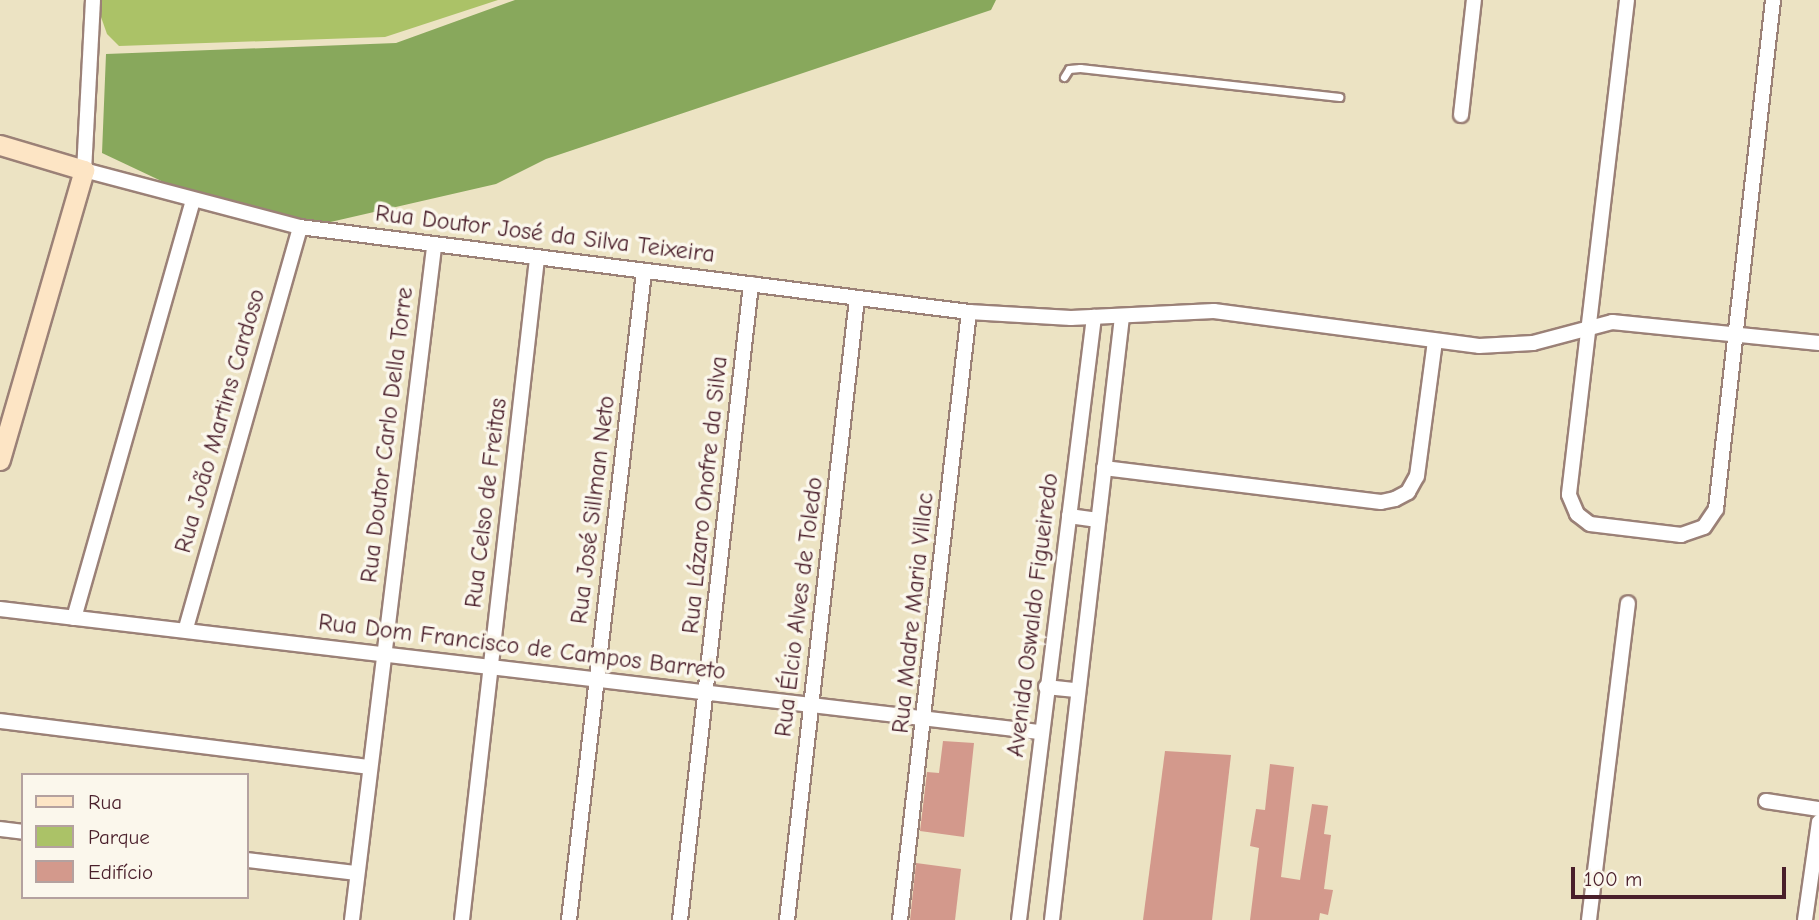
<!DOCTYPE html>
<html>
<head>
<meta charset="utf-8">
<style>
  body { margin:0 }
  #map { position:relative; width:1819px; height:920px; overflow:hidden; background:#ece3c3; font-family:"Comic Neue",sans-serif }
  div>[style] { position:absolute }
  .green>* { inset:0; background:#abc267 }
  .forest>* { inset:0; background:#88a85c }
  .building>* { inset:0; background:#d3998c }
  .roads { filter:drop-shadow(2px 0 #9b8177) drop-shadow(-2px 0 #9b8177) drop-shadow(0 2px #9b8177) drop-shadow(0 -2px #9b8177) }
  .lane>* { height:7px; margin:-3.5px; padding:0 3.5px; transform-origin:3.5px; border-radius:3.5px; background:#fff }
  .street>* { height:14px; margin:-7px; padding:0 7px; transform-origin:7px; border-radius:7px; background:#fff }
  .secondary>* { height:19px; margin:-9.5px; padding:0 9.5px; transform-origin:9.5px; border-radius:9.5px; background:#fde5c5 }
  span { translate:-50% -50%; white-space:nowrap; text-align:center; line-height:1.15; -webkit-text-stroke:7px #fbf7ec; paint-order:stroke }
  .street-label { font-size:24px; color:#4a1f2b }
  .legend { position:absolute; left:21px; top:773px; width:228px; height:126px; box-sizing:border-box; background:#fbf7ec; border:2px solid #b4a19f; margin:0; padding:9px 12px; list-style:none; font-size:21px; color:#4a1f2b }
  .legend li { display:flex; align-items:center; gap:14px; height:35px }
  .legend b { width:35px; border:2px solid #b4a19f }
  .scale { position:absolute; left:1571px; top:867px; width:215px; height:32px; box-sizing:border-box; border:4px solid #4a1f2b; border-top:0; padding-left:9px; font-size:21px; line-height:24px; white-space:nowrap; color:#4a1f2b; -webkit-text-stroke:5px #fbf7ec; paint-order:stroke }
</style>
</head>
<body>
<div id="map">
  <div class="green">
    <i style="clip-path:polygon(95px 0,498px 0,385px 37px,119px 46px,107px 34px)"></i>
  </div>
  <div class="forest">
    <i style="clip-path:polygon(515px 0,996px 0,991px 10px,546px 159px,496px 184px,313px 226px,208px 203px,102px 153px,106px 54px,396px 43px)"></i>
  </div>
  <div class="building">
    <i style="clip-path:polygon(943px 741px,974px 743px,964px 837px,920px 831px,927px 772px,939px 773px)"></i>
    <i style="clip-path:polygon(1165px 751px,1231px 755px,1212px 920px,1143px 920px)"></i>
    <i style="clip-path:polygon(1270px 764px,1294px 767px,1281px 877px,1300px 880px,1312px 804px,1328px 806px,1324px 834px,1331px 835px,1324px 889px,1333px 890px,1328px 915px,1320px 913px,1319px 920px,1250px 920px,1259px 848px,1250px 846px,1256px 809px,1265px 810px)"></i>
    <i style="clip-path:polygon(916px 863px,961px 869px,955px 920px,910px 920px)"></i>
  </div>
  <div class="roads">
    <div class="lane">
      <i style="left:1064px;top:77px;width:9px;rotate:-58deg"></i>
      <i style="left:1069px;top:69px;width:11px;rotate:-5deg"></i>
      <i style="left:1080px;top:68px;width:261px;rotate:6.4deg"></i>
    </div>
    <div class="street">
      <i style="left:93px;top:0;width:170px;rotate:93deg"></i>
      <i style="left:84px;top:170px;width:223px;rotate:14.8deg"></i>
      <i style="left:300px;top:227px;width:674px;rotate:7.24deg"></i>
      <i style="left:969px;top:312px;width:102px;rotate:3.4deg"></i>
      <i style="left:1071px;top:318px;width:143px;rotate:-2.8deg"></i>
      <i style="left:1214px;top:311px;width:267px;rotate:7.5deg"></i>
      <i style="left:1479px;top:346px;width:54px;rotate:-3.2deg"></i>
      <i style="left:1533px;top:343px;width:82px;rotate:-14.9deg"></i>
      <i style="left:1612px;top:322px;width:208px;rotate:5.8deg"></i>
      <i style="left:1627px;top:0;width:498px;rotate:96.7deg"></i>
      <i style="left:1569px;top:495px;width:21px;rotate:67deg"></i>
      <i style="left:1577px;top:514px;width:16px;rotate:38deg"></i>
      <i style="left:1590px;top:524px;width:92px;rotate:6.9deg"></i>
      <i style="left:1681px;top:535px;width:24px;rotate:-19deg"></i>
      <i style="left:1704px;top:527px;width:22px;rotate:-56deg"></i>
      <i style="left:1716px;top:509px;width:512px;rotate:-83.61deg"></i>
      <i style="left:1461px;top:115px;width:116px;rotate:-83.6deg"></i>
      <i style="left:1104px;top:468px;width:279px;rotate:7deg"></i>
      <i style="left:1381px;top:502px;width:14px;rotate:-12deg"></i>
      <i style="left:1395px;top:499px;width:15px;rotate:-28deg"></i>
      <i style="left:1408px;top:492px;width:18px;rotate:-61deg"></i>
      <i style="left:1417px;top:476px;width:136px;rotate:-82.4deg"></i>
      <i style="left:1069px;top:516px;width:29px;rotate:8deg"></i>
      <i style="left:0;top:609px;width:1046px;rotate:6.75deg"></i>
      <i style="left:74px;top:618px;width:434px;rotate:-74.1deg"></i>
      <i style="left:186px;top:628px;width:417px;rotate:-74.1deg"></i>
      <i style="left:1046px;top:687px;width:30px;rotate:6deg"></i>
      <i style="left:0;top:721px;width:370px;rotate:7.1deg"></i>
      <i style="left:1766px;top:801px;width:54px;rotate:8.6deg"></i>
      <i style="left:0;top:829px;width:23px;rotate:7deg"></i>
      <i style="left:247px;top:860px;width:110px;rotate:6.8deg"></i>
      <i style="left:352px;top:920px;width:678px;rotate:-83.05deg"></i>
      <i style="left:462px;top:920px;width:665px;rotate:-83.53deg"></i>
      <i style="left:569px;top:920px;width:652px;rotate:-83.4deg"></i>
      <i style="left:680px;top:920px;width:640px;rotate:-83.63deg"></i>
      <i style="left:787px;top:920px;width:625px;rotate:-83.57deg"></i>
      <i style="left:900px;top:920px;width:612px;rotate:-83.53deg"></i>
      <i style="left:1019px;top:920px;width:608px;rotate:-82.91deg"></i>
      <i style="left:1052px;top:920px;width:607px;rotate:-83.38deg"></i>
      <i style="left:1589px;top:920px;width:319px;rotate:-83deg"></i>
      <i style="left:1805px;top:920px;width:99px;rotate:-81.9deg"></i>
    </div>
    <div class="secondary">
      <i style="left:0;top:145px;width:88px;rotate:16.6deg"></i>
      <i style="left:84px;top:170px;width:302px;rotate:106.2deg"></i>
    </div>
  </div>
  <div class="street-label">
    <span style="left:545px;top:234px;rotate:7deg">Rua Doutor José da Silva Teixeira</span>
    <span style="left:220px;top:421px;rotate:-74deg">Rua João Martins Cardoso</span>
    <span style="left:387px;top:435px;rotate:-83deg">Rua Doutor Carlo Della Torre</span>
    <span style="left:705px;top:495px;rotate:-84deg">Rua Lázaro Onofre da Silva</span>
    <span style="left:486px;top:503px;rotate:-83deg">Rua Celso de Freitas</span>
    <span style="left:593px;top:510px;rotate:-83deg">Rua José Sillman Neto</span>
    <span style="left:799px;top:607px;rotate:-83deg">Rua Élcio Alves de Toledo</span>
    <span style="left:913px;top:613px;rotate:-84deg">Rua Madre Maria Villac</span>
    <span style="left:1033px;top:615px;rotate:-83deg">Avenida Oswaldo Figueiredo</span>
    <span style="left:522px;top:647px;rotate:7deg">Rua Dom Francisco de Campos Barreto</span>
  </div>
  <ul class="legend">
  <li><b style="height:9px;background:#fde5c5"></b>Rua</li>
  <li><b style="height:19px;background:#abc267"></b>Parque</li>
  <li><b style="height:19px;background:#d3998c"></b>Edifício</li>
  </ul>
  <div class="scale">100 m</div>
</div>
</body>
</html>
